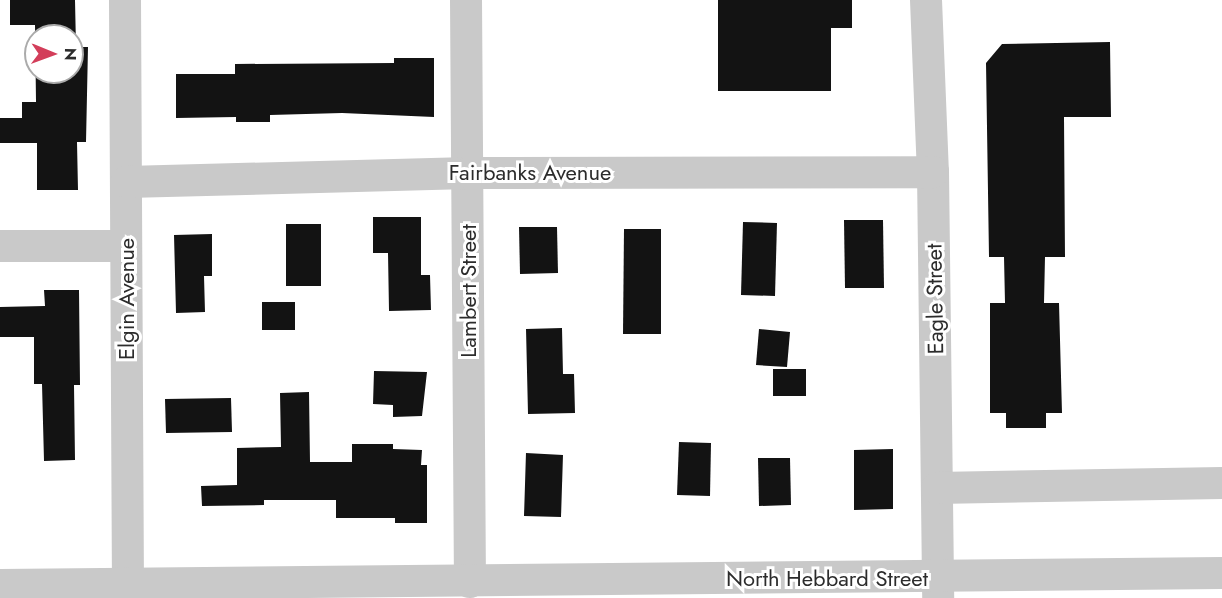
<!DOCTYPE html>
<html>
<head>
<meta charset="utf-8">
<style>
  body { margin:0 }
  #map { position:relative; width:1222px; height:598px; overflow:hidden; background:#fff; font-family:Jost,sans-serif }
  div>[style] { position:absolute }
  .building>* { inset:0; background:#131313 }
  .minor>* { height:32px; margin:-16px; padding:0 16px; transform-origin:16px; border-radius:16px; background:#c9c9c9 }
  span { translate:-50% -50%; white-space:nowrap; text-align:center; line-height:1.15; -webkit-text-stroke:6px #fff; paint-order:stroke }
  .street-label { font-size:22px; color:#2c2c2c }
  .north { position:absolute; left:24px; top:24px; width:60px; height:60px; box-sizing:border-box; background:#fff; border:2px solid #ababab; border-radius:50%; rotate:91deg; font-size:16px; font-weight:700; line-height:24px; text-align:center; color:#2c2c2c }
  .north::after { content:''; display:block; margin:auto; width:21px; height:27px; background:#d33e5a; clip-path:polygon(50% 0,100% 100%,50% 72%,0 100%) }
</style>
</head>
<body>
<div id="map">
  <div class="building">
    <i style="clip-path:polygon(evenodd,10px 0,75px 0,76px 47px,88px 47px,86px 142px,77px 142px,78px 190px,37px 190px,37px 143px,0 143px,0 118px,22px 118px,22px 102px,36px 102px,35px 25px,10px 25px,10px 0,36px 36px,72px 36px,72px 72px,36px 72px,36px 36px)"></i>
    <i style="clip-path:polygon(718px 0,852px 0,852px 28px,831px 28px,831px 91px,718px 91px)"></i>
    <i style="clip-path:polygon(1110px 42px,1111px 117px,1064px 117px,1065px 257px,1045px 257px,1044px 303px,1059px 303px,1062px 413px,1046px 413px,1046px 428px,1006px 428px,1006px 413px,990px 413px,990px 303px,1005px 303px,1004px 257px,989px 257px,986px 63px,1002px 44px)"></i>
    <i style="clip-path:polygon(394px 58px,434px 58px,434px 117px,342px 113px,270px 115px,270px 122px,236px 122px,236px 117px,176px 118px,176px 74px,235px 74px,235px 64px,394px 63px)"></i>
    <i style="clip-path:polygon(373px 217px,421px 217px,421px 275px,430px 275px,431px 310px,389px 311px,388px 253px,373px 253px)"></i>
    <i style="clip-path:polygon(844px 220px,883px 220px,884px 288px,845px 288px)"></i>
    <i style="clip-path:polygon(743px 222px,777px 223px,775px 296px,741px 295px)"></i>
    <i style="clip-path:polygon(286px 224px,321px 224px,321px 286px,286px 286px)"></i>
    <i style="clip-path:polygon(519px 227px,557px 227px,558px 273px,520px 274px)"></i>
    <i style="clip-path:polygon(624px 229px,661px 229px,661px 334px,623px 334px)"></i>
    <i style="clip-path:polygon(212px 234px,212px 276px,204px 276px,205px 312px,176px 313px,174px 235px)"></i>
    <i style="clip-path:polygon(44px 290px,79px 290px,80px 385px,74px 385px,75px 460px,44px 461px,42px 384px,34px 384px,34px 337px,0 337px,0 307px,45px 306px)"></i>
    <i style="clip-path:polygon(262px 302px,295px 302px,295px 330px,262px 330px)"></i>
    <i style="clip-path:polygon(562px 328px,563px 374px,574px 374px,575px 413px,528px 414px,526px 329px)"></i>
    <i style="clip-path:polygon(759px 329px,790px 332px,787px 367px,756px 365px)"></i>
    <i style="clip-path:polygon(773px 369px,806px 369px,806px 396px,773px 396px)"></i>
    <i style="clip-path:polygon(374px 371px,427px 372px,422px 416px,393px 417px,393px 405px,373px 404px)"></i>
    <i style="clip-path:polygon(309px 392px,310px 462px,352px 462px,352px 444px,393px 444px,393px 449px,422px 450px,421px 465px,427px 465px,427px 523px,395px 523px,395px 518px,336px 518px,336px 500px,264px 500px,264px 505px,202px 506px,201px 486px,237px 485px,237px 448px,281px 447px,280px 393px)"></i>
    <i style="clip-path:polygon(231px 398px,232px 432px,166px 433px,165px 399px)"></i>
    <i style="clip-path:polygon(679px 442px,711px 443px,710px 496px,677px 495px)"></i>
    <i style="clip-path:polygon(893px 449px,893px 509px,854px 510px,854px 450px)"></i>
    <i style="clip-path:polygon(526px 453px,563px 455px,561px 517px,524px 516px)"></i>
    <i style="clip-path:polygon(758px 458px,790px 458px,791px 505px,759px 506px)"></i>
  </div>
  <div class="minor">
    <i style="left:125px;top:0;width:598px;rotate:89.71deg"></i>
    <i style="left:466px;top:0;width:582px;rotate:89.61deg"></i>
    <i style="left:926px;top:0;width:172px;rotate:87.7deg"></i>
    <i style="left:933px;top:172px;width:426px;rotate:89.3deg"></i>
    <i style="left:127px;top:182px;width:342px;rotate:-1.5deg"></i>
    <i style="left:469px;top:173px;width:464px;rotate:-0.1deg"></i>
    <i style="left:0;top:246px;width:126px"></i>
    <i style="left:937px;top:488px;width:285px;rotate:-1deg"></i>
    <i style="left:0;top:585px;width:1222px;rotate:-0.56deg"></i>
  </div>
  <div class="street-label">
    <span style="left:530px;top:173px">Fairbanks Avenue</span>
    <span style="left:469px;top:291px;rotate:-90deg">Lambert Street</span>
    <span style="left:127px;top:299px;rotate:-90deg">Elgin Avenue</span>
    <span style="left:935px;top:299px;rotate:-91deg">Eagle Street</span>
    <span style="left:827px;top:579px">North Hebbard Street</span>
  </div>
  <div class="north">N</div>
</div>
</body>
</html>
